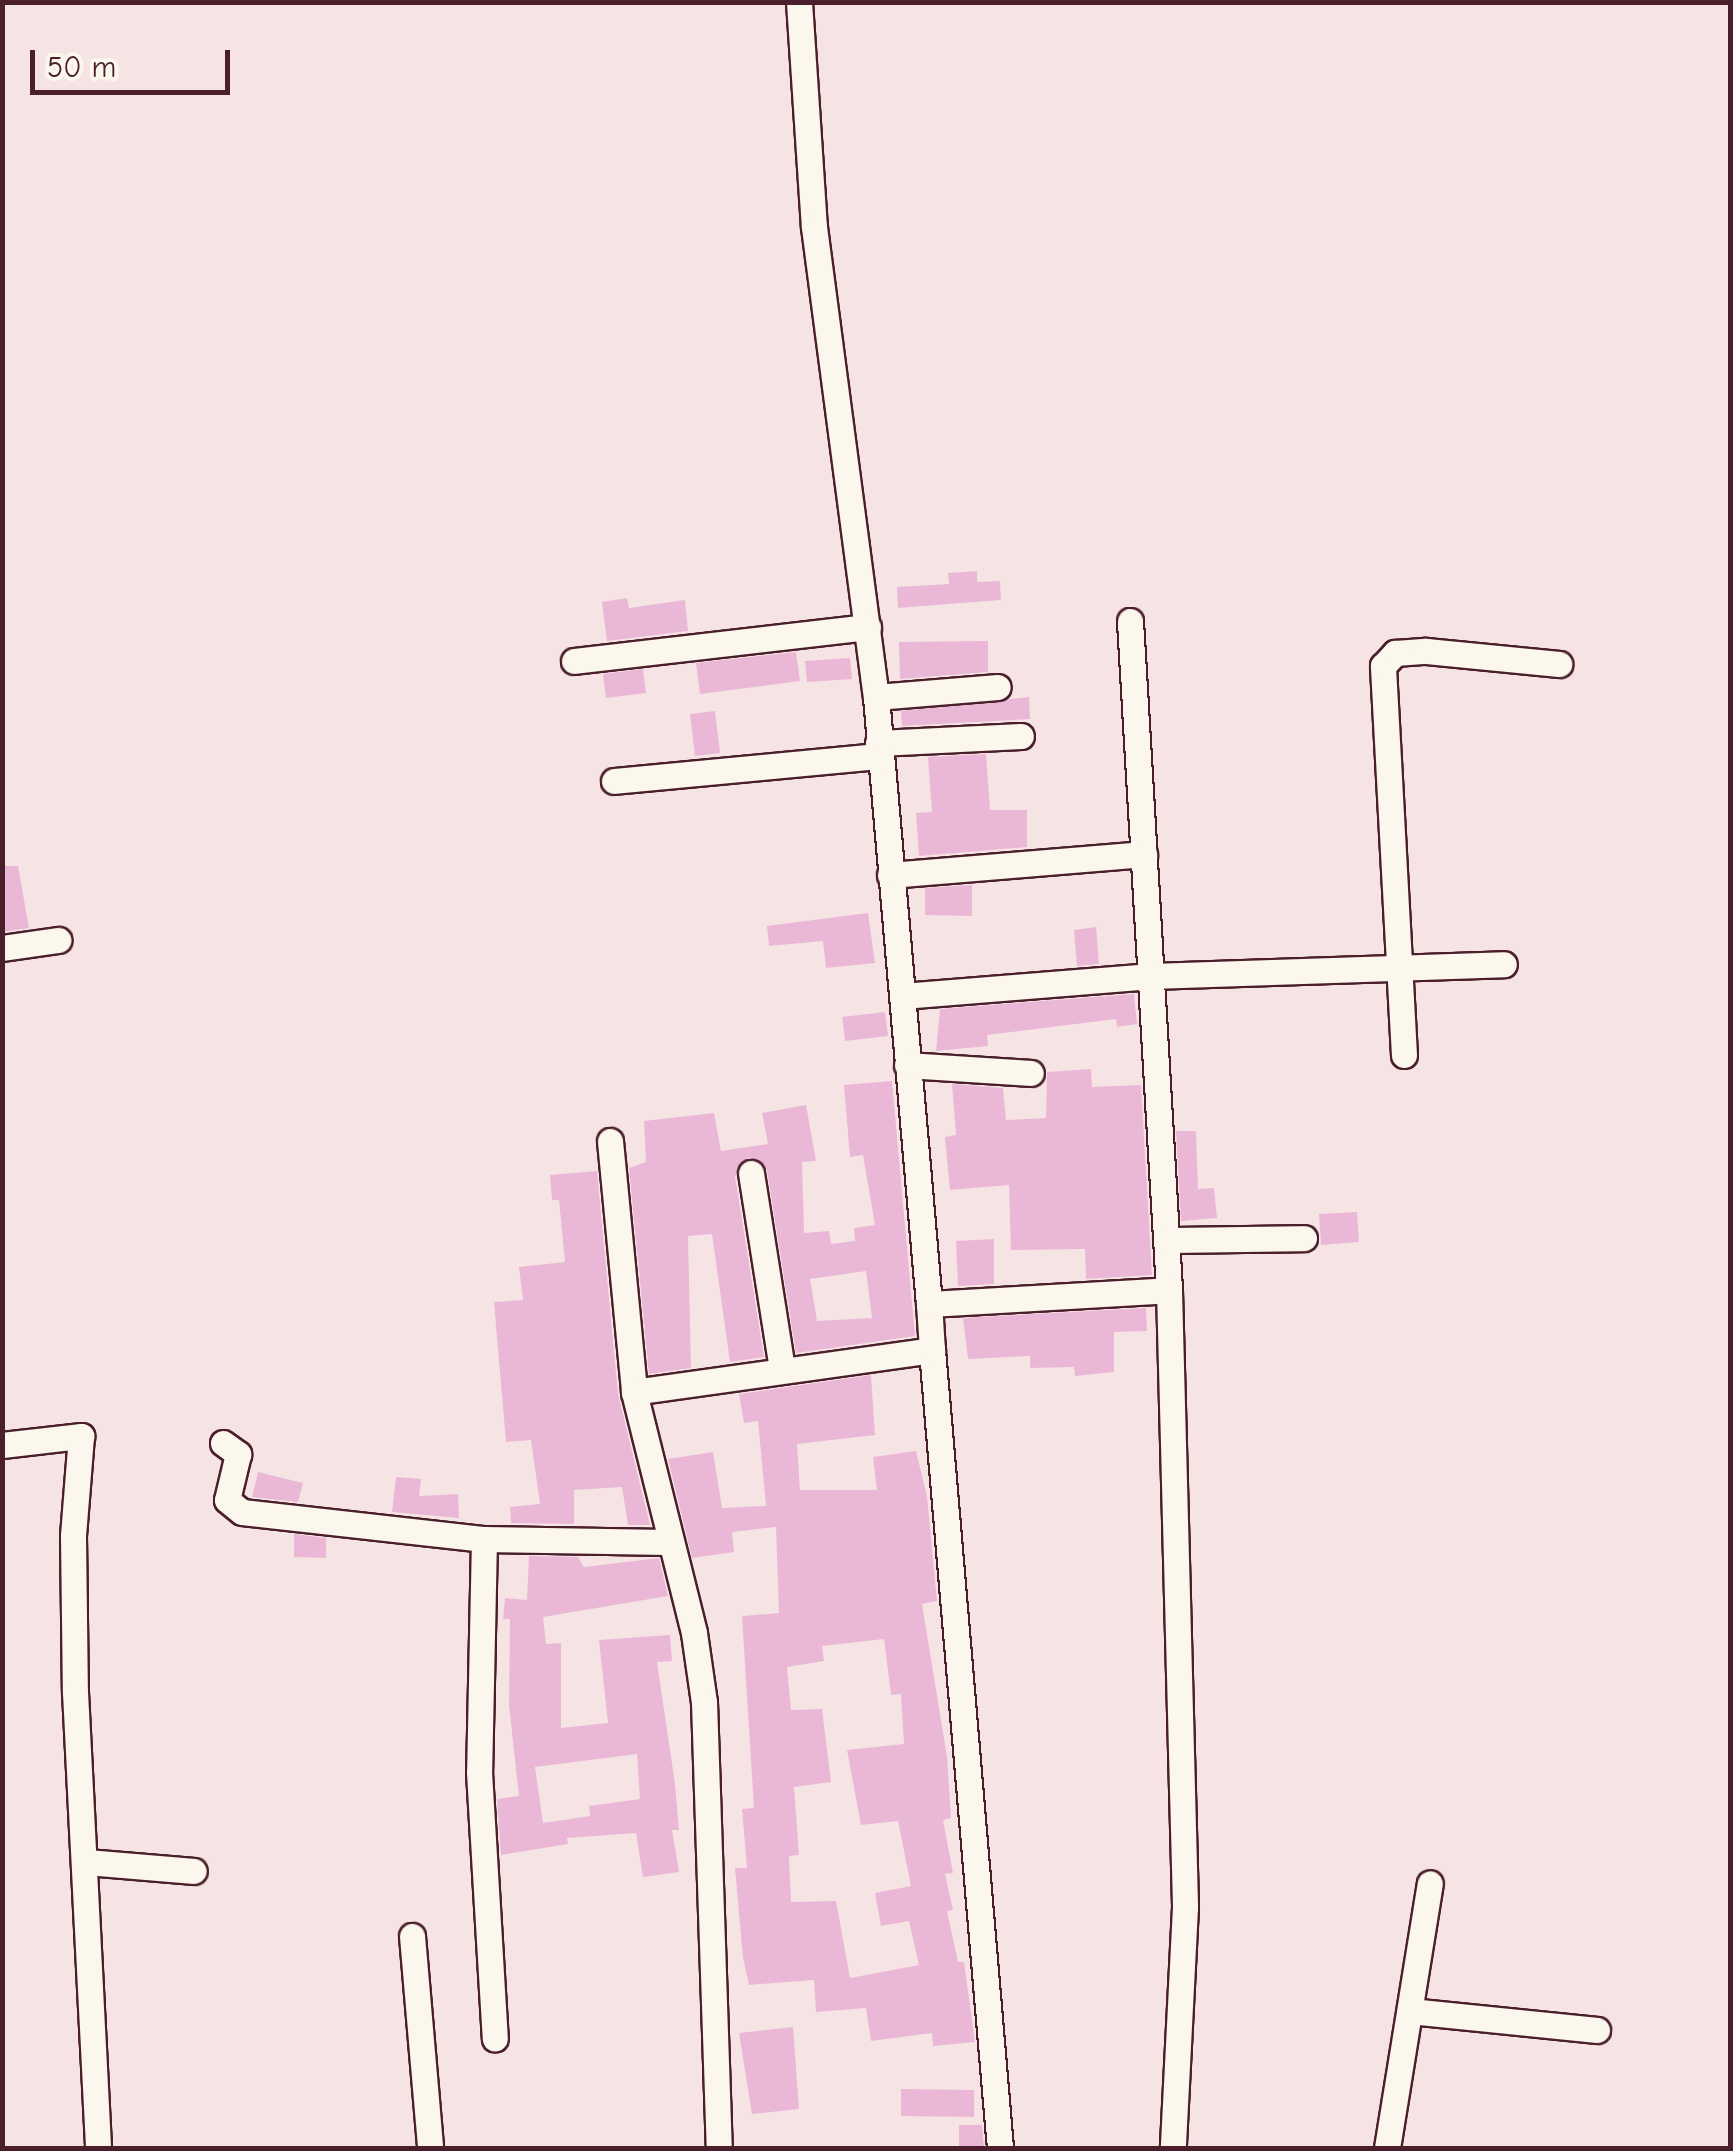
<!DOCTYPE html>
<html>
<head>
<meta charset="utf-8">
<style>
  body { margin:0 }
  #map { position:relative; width:1733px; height:2151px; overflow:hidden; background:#f6e4e5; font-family:"Comic Neue",sans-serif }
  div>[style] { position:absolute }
  .building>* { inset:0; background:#eab8d6 }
  .roads { filter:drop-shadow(2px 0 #4a1f2b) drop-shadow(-2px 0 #4a1f2b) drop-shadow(0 2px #4a1f2b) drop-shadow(0 -2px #4a1f2b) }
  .minor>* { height:25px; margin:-12.5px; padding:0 12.5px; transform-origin:12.5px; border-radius:12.5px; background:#fbf7ec }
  span { translate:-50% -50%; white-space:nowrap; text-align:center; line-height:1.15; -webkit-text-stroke:9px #fbf7ec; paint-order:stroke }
  .frame { position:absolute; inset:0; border:5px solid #4a1f2b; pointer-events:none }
  .scale { position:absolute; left:30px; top:50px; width:200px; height:45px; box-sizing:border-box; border:5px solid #4a1f2b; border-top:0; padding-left:12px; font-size:30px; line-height:35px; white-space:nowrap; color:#4a1f2b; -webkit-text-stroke:8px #fbf7ec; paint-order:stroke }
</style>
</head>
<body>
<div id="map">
  <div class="building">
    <i style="clip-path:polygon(977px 571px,977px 582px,1000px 581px,1001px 600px,898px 608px,897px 587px,949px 584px,948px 573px)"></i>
    <i style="clip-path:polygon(627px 598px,629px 608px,685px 600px,688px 631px,607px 641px,602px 602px)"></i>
    <i style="clip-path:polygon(988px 641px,988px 672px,900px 679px,899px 642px)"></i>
    <i style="clip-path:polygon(796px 652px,800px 681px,700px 694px,696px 663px)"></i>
    <i style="clip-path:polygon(850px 658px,852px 679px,807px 682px,805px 661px)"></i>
    <i style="clip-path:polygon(643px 669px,646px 693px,606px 698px,603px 674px)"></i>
    <i style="clip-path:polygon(1029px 697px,1030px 719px,902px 726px,901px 711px)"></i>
    <i style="clip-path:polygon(715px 711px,720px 753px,695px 756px,690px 714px)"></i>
    <i style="clip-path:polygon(986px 754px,990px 810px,1027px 810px,1027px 847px,919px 856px,916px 813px,932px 812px,928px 757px)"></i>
    <i style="clip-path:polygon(2px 866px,18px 866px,29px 928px,2px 932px)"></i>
    <i style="clip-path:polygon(972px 885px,972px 916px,925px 915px,925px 888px)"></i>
    <i style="clip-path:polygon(868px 913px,875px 963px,826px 968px,823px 941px,769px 946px,767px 926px)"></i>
    <i style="clip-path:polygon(1096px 927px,1099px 964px,1077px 966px,1074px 930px)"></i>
    <i style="clip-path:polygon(1134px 994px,1137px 1024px,1117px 1027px,1116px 1019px,987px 1035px,988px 1046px,936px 1051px,940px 1009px)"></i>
    <i style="clip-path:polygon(885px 1012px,888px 1036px,845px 1041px,842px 1017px)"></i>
    <i style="clip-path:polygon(1091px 1069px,1092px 1087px,1141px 1085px,1152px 1275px,1086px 1279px,1085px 1249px,1011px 1250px,1009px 1185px,950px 1190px,945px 1137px,956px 1135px,952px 1084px,1003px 1088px,1006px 1120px,1046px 1118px,1047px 1072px)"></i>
    <i style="clip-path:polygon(evenodd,892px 1081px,915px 1336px,796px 1353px,767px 1170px,749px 1157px,735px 1176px,764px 1357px,730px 1362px,712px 1234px,688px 1236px,691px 1368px,649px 1374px,629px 1168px,646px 1162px,644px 1121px,714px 1113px,721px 1151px,768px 1144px,762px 1113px,806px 1105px,816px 1161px,802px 1162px,804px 1233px,829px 1231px,831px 1244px,855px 1241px,854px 1228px,875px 1225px,863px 1155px,850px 1157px,844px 1085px,892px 1081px,866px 1271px,872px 1318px,817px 1321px,810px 1279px,866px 1271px)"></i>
    <i style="clip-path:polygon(1176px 1131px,1196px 1131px,1198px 1189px,1214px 1188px,1217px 1218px,1181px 1221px)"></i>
    <i style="clip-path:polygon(597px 1171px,618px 1394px,650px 1525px,628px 1525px,622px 1487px,574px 1490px,574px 1524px,511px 1523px,510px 1507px,540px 1504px,531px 1440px,506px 1442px,494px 1302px,523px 1300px,519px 1267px,565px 1262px,559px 1200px,552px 1200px,550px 1175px)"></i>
    <i style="clip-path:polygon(1357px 1212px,1359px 1242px,1321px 1245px,1319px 1214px)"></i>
    <i style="clip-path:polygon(994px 1239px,994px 1284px,958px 1286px,956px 1241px)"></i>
    <i style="clip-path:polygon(1146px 1308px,1147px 1331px,1114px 1332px,1114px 1372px,1075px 1376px,1074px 1367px,1030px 1368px,1030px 1356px,968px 1359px,963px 1318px)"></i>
    <i style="clip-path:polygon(evenodd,871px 1375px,875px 1435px,797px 1444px,800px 1490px,877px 1490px,873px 1457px,916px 1451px,927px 1496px,937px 1601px,922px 1604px,947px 1757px,951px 1818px,943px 1820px,953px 1873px,945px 1874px,953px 1910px,947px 1911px,958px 1962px,964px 1962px,975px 2042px,933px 2046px,932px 2033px,871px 2041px,866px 2008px,816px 2012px,814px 1980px,749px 1985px,743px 1958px,735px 1868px,747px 1868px,742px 1809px,754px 1808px,742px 1616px,779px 1613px,776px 1527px,732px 1532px,734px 1552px,692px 1558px,668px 1459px,713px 1452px,722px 1508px,766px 1506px,758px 1421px,744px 1423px,739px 1394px,871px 1375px,884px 1639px,891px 1695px,901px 1694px,904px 1744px,847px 1750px,861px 1825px,898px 1821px,911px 1886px,875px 1893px,881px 1926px,909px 1921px,919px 1965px,850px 1978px,836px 1901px,791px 1902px,789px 1856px,799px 1855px,794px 1787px,831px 1782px,822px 1709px,791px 1710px,787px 1667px,824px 1661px,822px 1646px,884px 1639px)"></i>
    <i style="clip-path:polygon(258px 1472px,303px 1483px,298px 1502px,252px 1497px)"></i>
    <i style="clip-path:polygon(396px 1477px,421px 1479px,419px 1496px,458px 1494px,459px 1518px,392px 1512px)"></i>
    <i style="clip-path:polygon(294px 1534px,326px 1538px,326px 1558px,294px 1557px)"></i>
    <i style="clip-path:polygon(evenodd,529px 1556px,578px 1557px,584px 1567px,659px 1558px,668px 1596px,543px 1617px,546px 1644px,561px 1643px,561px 1728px,608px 1723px,599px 1640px,670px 1635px,672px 1661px,657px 1662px,675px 1784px,679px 1830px,672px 1830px,679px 1872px,643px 1877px,636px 1833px,567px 1838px,568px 1844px,501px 1855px,497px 1799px,519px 1796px,509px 1705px,510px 1619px,503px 1619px,505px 1598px,527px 1600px,529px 1556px,637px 1754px,640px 1799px,589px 1806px,590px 1816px,543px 1823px,535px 1767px,637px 1754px)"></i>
    <i style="clip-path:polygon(793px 2027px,799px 2109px,752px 2114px,739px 2033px)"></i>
    <i style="clip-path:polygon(901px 2089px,974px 2090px,974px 2117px,901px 2116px)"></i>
    <i style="clip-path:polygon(959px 2125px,982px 2125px,984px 2148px,959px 2148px)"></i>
  </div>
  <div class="roads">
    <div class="minor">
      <i style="left:799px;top:2px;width:225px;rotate:86.2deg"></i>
      <i style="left:814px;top:227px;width:474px;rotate:82.5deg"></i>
      <i style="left:876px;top:697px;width:609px;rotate:85.01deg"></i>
      <i style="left:1130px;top:621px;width:670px;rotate:86.66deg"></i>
      <i style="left:1169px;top:1290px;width:617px;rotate:88.51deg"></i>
      <i style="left:1185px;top:1907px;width:241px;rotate:92.9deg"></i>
      <i style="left:574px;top:661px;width:296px;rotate:-6.6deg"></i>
      <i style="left:876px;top:697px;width:122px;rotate:-4.7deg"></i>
      <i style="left:878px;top:743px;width:143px;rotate:-2.8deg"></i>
      <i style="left:614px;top:781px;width:266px;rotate:-5.4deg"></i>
      <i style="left:890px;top:875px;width:255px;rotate:-4.7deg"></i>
      <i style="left:2px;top:948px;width:57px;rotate:-8.1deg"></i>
      <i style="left:902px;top:996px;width:250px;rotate:-4.6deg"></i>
      <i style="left:1151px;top:976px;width:353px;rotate:-1.9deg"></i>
      <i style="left:1404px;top:1055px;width:390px;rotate:-93.1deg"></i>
      <i style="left:1383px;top:666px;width:18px;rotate:-47deg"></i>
      <i style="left:1395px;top:653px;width:31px;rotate:-4deg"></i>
      <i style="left:1426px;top:651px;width:134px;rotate:5.6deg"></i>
      <i style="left:907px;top:1065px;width:124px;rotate:3.7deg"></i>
      <i style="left:610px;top:1141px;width:252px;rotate:84.5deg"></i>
      <i style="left:634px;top:1392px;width:248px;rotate:76deg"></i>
      <i style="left:694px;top:1633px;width:70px;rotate:81.8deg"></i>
      <i style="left:704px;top:1702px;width:446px;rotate:88.1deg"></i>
      <i style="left:751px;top:1173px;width:197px;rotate:81deg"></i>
      <i style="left:1166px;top:1240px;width:138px;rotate:-0.8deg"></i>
      <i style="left:932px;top:1350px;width:801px;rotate:85.13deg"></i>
      <i style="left:634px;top:1392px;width:301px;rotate:-8deg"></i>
      <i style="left:932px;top:1350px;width:46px;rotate:-93.7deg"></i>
      <i style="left:929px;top:1304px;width:240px;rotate:-3.3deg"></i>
      <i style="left:223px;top:1443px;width:19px;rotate:36deg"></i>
      <i style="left:238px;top:1454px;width:47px;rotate:103.4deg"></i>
      <i style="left:227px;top:1500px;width:19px;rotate:39deg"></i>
      <i style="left:242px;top:1512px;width:244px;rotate:6.4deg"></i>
      <i style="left:484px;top:1539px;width:184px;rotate:0.9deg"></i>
      <i style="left:2px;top:1445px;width:80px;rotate:-6.5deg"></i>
      <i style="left:81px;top:1436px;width:100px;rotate:94.6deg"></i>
      <i style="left:73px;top:1536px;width:156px;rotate:89.3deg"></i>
      <i style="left:75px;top:1692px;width:457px;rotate:87.1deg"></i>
      <i style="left:484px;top:1539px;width:233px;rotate:91.2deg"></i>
      <i style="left:479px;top:1772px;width:267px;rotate:86.6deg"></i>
      <i style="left:87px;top:1862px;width:107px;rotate:4.8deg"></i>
      <i style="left:412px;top:1936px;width:213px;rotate:85.1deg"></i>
      <i style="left:1410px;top:2011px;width:188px;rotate:5.8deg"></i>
      <i style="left:1387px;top:2148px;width:268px;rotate:-80.8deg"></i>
    </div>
  </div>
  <div class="frame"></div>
  <div class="scale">50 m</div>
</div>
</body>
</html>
